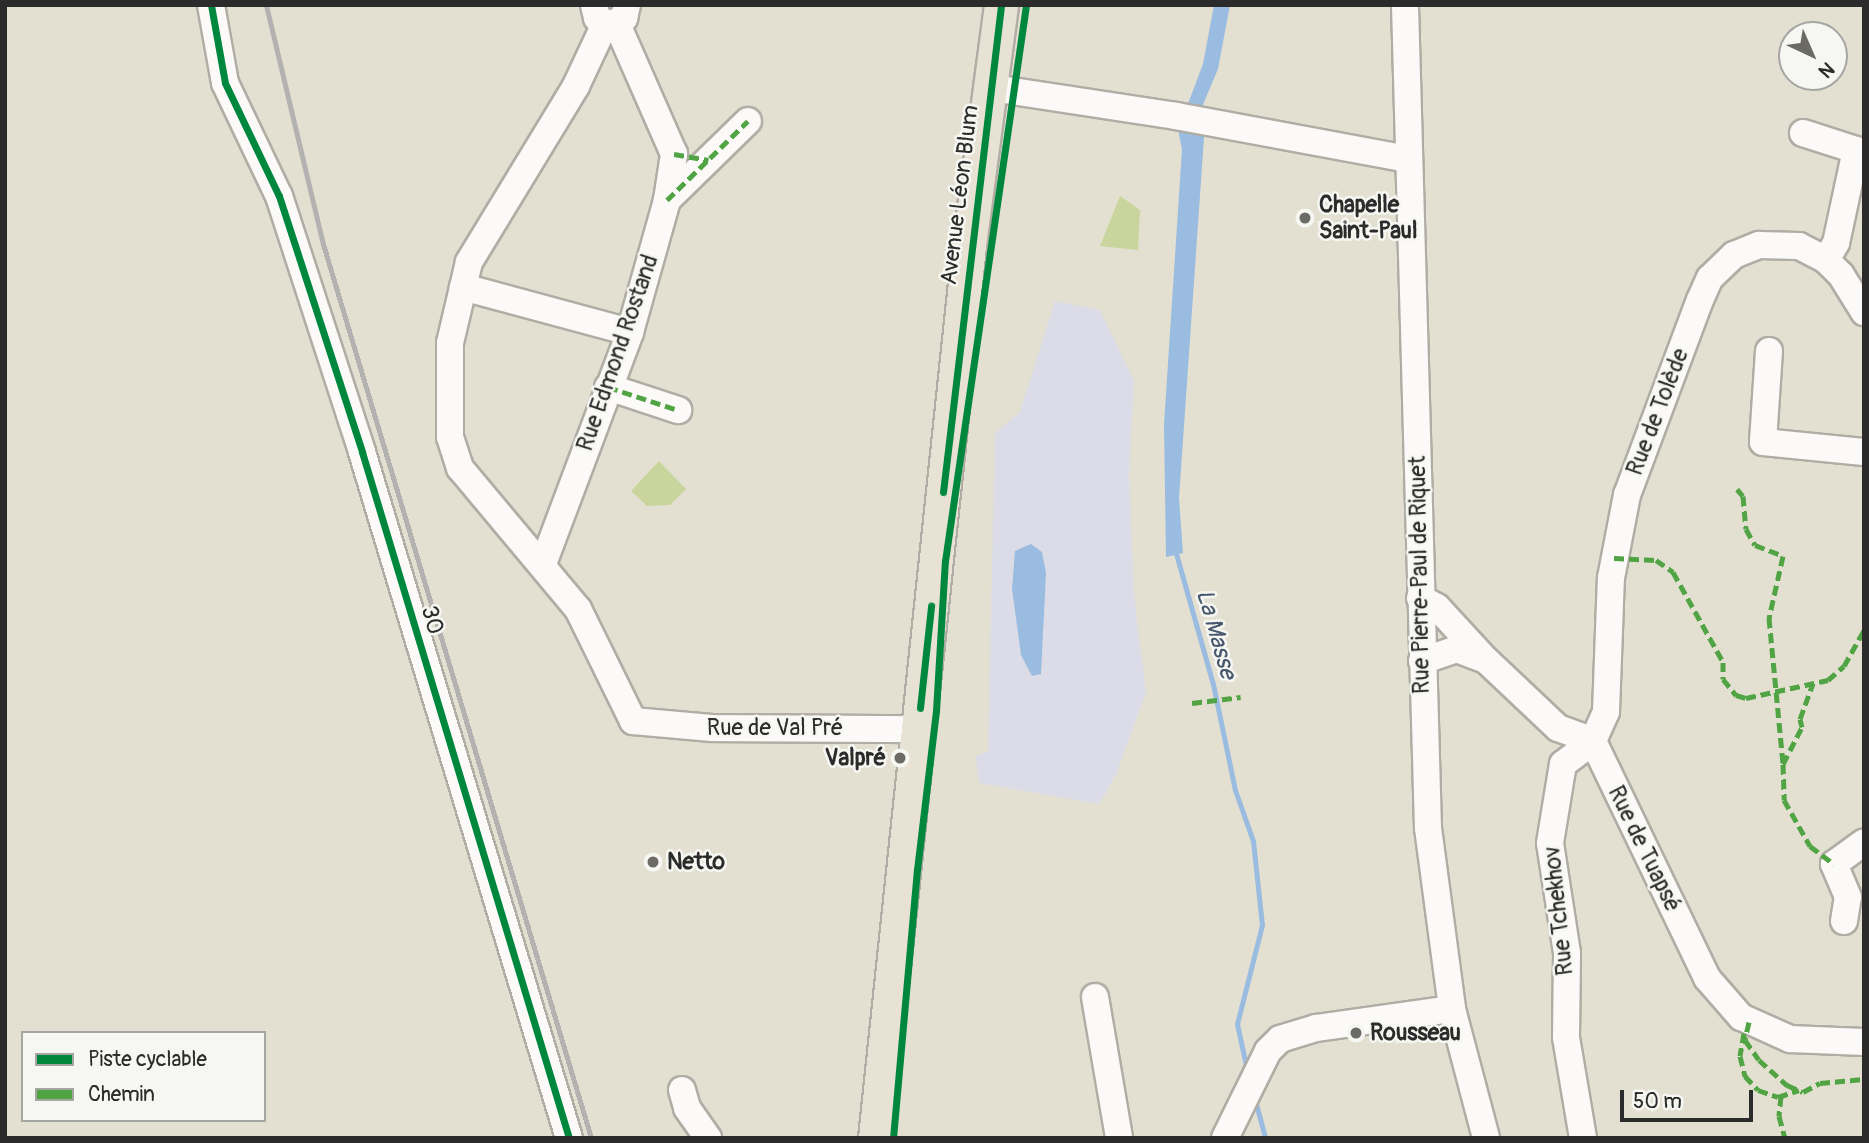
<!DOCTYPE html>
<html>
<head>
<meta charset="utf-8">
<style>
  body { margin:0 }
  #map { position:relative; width:1869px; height:1143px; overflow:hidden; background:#e3e0d1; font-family:Pangolin,sans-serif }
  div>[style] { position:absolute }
  .built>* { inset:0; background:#dbdce7 }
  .green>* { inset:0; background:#c9d59c }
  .water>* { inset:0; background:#9abce0 }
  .stream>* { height:5px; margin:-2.5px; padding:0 2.5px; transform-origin:2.5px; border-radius:2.5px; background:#9abce0 }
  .roads { filter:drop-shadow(2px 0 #afada4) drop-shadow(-2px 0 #afada4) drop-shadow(0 2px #afada4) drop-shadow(0 -2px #afada4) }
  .minor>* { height:26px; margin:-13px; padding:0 13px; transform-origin:13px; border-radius:13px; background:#fbfaf8 }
  .major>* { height:33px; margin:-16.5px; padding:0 16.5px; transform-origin:16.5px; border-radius:16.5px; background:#e8e2d5 }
  .rail>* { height:5px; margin:-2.5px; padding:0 2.5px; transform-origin:2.5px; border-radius:2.5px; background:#b3b2b0 }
  .quiet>* { height:5px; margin-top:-2.5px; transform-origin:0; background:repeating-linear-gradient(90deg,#51a443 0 10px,transparent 0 15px) }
  .cycleway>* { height:7px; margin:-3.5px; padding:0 3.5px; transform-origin:3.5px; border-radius:3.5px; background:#00873e }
  .dots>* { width:19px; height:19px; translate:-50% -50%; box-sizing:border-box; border:4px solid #f6f6f2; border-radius:50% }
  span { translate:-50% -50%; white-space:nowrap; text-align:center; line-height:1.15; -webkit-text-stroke:5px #f6f6f2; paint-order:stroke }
  .street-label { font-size:23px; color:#2b2b2b }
  .poi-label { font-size:23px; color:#2b2b2b; font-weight:700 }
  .left { translate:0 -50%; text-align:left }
  .right { translate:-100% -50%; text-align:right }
  .water-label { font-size:24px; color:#47586c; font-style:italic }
  .frame { position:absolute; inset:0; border:7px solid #2b2b2b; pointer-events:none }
  .legend { position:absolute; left:21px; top:1031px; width:245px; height:91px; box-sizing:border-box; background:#f6f6f2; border:2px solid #a5a5a2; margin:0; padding:9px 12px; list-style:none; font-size:21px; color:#2b2b2b }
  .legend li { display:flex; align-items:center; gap:14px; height:35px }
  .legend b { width:35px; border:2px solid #a5a5a2 }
  .north { position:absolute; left:1778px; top:21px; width:70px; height:70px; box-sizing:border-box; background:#f6f6f2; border:2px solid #a5a5a2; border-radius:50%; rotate:136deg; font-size:19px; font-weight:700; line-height:28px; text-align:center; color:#2b2b2b }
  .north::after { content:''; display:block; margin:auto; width:24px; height:32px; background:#6b6a65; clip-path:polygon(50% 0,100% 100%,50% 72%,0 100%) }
  .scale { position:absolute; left:1620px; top:1090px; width:133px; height:32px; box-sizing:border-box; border:4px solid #2b2b2b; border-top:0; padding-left:9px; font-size:21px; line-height:24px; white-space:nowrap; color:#2b2b2b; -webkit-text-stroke:5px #f6f6f2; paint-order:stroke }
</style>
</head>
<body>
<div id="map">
  <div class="built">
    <i style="clip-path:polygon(1055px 301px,1100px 310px,1134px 381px,1129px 475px,1134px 596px,1146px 692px,1116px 775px,1099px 804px,979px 783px,976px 756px,988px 751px,995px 433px,1020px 412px)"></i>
  </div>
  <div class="green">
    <i style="clip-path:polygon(1120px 196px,1140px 210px,1138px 250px,1100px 246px)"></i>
    <i style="clip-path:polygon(659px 461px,686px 489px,670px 505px,647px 506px,631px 491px)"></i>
  </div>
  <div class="water">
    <i style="clip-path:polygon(1214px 5px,1230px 5px,1218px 69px,1202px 107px,1204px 138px,1179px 498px,1183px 553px,1166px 557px,1164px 424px,1182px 149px,1178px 130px,1203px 64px)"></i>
    <i style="clip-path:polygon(1031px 544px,1042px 552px,1046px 573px,1041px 674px,1032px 676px,1021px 655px,1012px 589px,1015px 551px)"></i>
  </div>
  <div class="stream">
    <i style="left:1175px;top:550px;width:139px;rotate:74.2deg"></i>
    <i style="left:1213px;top:684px;width:108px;rotate:78.3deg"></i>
    <i style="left:1235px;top:790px;width:54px;rotate:70.6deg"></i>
    <i style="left:1253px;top:841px;width:84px;rotate:83.9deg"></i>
    <i style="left:1262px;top:925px;width:102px;rotate:104.2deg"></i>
    <i style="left:1237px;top:1024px;width:47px;rotate:77.7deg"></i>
    <i style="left:1255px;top:1100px;width:39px;rotate:75deg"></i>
  </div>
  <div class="roads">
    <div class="minor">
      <i style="left:211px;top:5px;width:79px;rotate:79.8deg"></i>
      <i style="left:225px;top:83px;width:125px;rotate:64.5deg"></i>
      <i style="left:279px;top:196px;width:269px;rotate:72deg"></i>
      <i style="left:362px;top:452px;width:717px;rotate:73.21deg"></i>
      <i style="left:594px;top:5px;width:13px;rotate:77deg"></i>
      <i style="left:597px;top:18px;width:14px;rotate:30deg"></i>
      <i style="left:609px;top:25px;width:17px;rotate:-25deg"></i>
      <i style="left:624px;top:18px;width:13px;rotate:-77deg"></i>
      <i style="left:1405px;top:5px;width:823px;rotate:88.4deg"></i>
      <i style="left:1428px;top:828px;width:183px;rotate:82.4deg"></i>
      <i style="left:1452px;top:1009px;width:133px;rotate:75.2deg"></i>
      <i style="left:605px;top:24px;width:68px;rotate:115.1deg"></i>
      <i style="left:576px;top:86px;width:206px;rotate:121.3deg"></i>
      <i style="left:469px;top:262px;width:83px;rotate:103.2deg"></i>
      <i style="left:450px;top:343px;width:94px;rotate:90deg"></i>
      <i style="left:450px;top:437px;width:33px;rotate:72deg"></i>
      <i style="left:460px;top:468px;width:184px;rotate:50.1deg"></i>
      <i style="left:578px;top:609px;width:125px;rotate:63.8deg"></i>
      <i style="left:633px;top:721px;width:79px;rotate:5.1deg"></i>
      <i style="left:712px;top:728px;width:206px;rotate:0.3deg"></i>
      <i style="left:993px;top:88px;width:185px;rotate:8.7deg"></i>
      <i style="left:1176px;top:116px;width:235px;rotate:10.5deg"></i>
      <i style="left:1803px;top:133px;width:56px;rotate:17.8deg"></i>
      <i style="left:1856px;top:150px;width:95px;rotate:102.1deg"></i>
      <i style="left:1836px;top:243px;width:20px;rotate:120deg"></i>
      <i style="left:667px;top:200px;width:113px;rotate:-44.3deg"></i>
      <i style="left:463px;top:287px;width:173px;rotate:15.1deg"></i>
      <i style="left:1769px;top:351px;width:91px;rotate:93.8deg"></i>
      <i style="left:1763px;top:442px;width:101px;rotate:5.7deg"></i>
      <i style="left:608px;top:387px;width:74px;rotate:18.2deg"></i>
      <i style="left:543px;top:564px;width:248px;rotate:-69.4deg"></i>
      <i style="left:630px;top:332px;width:137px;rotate:-74.3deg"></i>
      <i style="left:667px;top:200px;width:47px;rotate:-81.3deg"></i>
      <i style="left:674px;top:154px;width:142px;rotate:-113.7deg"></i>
      <i style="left:1420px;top:598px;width:19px;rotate:28deg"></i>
      <i style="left:1437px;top:607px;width:67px;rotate:47.4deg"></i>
      <i style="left:1422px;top:661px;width:37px;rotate:-19deg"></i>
      <i style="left:1457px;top:649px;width:31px;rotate:21deg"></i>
      <i style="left:1486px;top:660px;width:99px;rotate:43.4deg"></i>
      <i style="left:1558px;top:728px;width:37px;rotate:20deg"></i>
      <i style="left:1593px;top:741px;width:263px;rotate:64.3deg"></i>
      <i style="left:1707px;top:978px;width:52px;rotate:48.9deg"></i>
      <i style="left:1741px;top:1017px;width:54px;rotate:24.2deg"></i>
      <i style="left:1790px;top:1039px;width:74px;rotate:2.3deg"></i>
      <i style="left:1844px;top:921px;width:24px;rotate:-81deg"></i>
      <i style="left:1848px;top:897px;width:36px;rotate:-113deg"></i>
      <i style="left:1834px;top:864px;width:37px;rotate:-36deg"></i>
      <i style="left:1095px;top:997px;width:143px;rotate:80.3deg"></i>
      <i style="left:682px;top:1090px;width:19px;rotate:74deg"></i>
      <i style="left:687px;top:1108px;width:37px;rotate:55deg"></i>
      <i style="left:1225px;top:1138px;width:97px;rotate:-63.7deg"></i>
      <i style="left:1268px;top:1051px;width:17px;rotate:-45deg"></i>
      <i style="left:1280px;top:1039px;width:38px;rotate:-17deg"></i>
      <i style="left:1316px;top:1028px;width:137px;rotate:-8deg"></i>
      <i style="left:1583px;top:1138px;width:102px;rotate:-99.6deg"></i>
      <i style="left:1566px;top:1037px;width:84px;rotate:-89.3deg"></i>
      <i style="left:1567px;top:953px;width:111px;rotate:-98.8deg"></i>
      <i style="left:1550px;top:843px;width:80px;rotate:-80.7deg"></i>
      <i style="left:1563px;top:764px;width:38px;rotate:-37deg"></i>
      <i style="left:1593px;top:741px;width:32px;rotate:-66deg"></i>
      <i style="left:1606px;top:712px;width:134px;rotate:-87.9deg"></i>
      <i style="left:1611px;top:578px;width:85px;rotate:-79.1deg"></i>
      <i style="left:1627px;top:495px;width:208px;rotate:-69.5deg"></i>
      <i style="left:1700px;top:300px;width:24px;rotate:-66deg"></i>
      <i style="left:1710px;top:278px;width:33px;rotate:-44deg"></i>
      <i style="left:1734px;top:255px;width:27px;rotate:-22deg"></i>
      <i style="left:1759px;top:245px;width:40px;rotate:1.4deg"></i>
      <i style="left:1799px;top:246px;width:30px;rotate:27deg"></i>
      <i style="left:1826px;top:260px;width:21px;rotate:45deg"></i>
      <i style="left:1841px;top:275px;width:44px;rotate:58.1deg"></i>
    </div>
    <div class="major">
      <i style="left:875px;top:1138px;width:898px;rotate:-83.99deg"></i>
      <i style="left:969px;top:245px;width:242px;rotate:-82.4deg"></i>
    </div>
  </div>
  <div class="rail">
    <i style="left:266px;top:5px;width:246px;rotate:76.6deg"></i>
    <i style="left:323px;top:244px;width:933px;rotate:73.31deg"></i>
  </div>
  <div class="quiet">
    <i style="left:674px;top:154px;width:35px;rotate:10deg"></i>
    <i style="left:667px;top:200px;width:113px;rotate:-44.3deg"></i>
    <i style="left:608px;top:387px;width:74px;rotate:18.2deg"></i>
    <i style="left:1737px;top:489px;width:9px;rotate:49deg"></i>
    <i style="left:1743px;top:496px;width:33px;rotate:85deg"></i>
    <i style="left:1746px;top:529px;width:18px;rotate:61deg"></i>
    <i style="left:1755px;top:545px;width:30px;rotate:21deg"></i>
    <i style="left:1783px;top:556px;width:64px;rotate:102.7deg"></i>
    <i style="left:1769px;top:618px;width:147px;rotate:84.5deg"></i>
    <i style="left:1783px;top:764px;width:42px;rotate:-62.8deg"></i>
    <i style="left:1802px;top:727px;width:8px;rotate:-104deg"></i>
    <i style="left:1800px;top:719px;width:38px;rotate:-70deg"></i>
    <i style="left:1614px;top:558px;width:42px;rotate:2.7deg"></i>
    <i style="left:1656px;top:560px;width:21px;rotate:35deg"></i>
    <i style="left:1673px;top:572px;width:103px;rotate:60.9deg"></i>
    <i style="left:1723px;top:662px;width:17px;rotate:90deg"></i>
    <i style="left:1723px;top:679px;width:21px;rotate:51deg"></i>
    <i style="left:1736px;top:695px;width:10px;rotate:17deg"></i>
    <i style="left:1746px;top:698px;width:84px;rotate:-12.4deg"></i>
    <i style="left:1828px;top:680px;width:21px;rotate:-41deg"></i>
    <i style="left:1844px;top:666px;width:41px;rotate:-60.9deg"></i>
    <i style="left:1192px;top:703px;width:49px;rotate:-7deg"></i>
    <i style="left:1783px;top:764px;width:36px;rotate:88deg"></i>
    <i style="left:1784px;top:800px;width:53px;rotate:60.5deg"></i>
    <i style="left:1810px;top:846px;width:30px;rotate:37deg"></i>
    <i style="left:1749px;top:1022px;width:18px;rotate:103deg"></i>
    <i style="left:1745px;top:1040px;width:24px;rotate:55deg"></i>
    <i style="left:1759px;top:1060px;width:38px;rotate:42deg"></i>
    <i style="left:1787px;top:1085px;width:17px;rotate:24deg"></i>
    <i style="left:1803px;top:1092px;width:19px;rotate:-28deg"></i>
    <i style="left:1820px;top:1083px;width:44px;rotate:-5.2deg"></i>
    <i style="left:1744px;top:1033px;width:23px;rotate:100deg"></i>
    <i style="left:1740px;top:1056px;width:21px;rotate:76deg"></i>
    <i style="left:1745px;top:1076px;width:19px;rotate:47deg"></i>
    <i style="left:1758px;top:1090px;width:21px;rotate:19deg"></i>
    <i style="left:1778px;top:1097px;width:22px;rotate:-18deg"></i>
    <i style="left:1781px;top:1096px;width:20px;rotate:96deg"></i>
    <i style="left:1779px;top:1116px;width:23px;rotate:75deg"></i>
  </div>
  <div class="cycleway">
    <i style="left:211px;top:5px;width:79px;rotate:79.8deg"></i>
    <i style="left:225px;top:83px;width:125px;rotate:64.5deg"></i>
    <i style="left:279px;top:196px;width:269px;rotate:72deg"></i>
    <i style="left:362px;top:452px;width:717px;rotate:73.21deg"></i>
    <i style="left:943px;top:492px;width:490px;rotate:-83.2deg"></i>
    <i style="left:920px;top:708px;width:103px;rotate:-83.8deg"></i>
    <i style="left:893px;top:1138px;width:269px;rotate:-84.9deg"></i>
    <i style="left:917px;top:870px;width:160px;rotate:-83.2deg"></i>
    <i style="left:936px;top:711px;width:150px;rotate:-86.6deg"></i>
    <i style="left:945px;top:561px;width:562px;rotate:-81.71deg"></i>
  </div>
  <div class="dots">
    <i style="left:1305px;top:218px;background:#6b6a65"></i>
    <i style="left:900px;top:758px;background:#6b6a65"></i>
    <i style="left:653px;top:862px;background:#6b6a65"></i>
    <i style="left:1356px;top:1033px;background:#6b6a65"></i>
  </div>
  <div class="street-label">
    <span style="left:960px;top:195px;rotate:-83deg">Avenue Léon Blum</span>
    <span style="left:618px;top:353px;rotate:-71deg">Rue Edmond Rostand</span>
    <span style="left:1658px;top:412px;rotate:-69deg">Rue de Tolède</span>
    <span style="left:1420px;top:575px;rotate:-91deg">Rue Pierre-Paul de Riquet</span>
    <span style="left:432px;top:620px;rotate:74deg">30</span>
    <span style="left:775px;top:728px">Rue de Val Pré</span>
    <span style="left:1644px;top:849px;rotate:64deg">Rue de Tuapsé</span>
    <span style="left:1559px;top:911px;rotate:-96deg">Rue Tchekhov</span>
  </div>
  <div class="poi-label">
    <span class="left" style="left:1319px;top:218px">Chapelle<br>Saint-Paul</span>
    <span class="right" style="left:886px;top:758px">Valpré</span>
    <span class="left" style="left:667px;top:862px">Netto</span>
    <span class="left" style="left:1370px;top:1033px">Rousseau</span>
  </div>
  <div class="water-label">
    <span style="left:1216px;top:634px;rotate:74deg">La Masse</span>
  </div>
  <div class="frame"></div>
  <ul class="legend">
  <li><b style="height:9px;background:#00873e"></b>Piste cyclable</li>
  <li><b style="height:9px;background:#51a443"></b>Chemin</li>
  </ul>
  <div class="north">N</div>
  <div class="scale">50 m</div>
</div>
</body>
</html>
